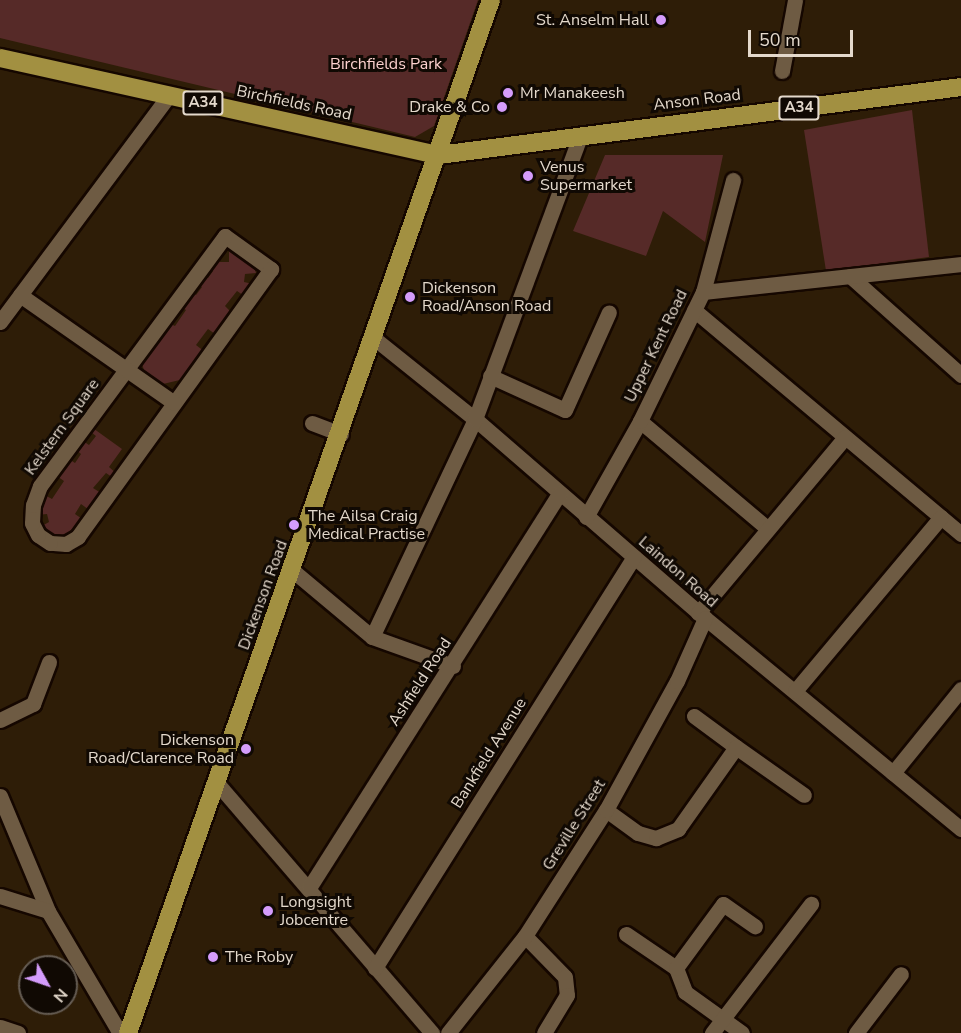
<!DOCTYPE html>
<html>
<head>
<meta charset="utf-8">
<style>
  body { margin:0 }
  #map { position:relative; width:961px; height:1033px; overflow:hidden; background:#2e1d07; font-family:"Nunito Sans",sans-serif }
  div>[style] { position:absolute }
  .green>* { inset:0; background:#562a28 }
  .roads { filter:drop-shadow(2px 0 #150700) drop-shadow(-2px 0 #150700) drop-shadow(0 2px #150700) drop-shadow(0 -2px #150700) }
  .minor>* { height:15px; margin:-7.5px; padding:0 7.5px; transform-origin:7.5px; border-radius:7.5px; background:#6e5b43 }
  .highway>* { height:18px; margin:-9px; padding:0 9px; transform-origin:9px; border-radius:9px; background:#a29041 }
  .dots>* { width:16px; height:16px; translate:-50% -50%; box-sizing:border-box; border:3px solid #100903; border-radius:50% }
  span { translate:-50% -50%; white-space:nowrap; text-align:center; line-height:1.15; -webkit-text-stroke:6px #100903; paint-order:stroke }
  .shield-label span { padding:2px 4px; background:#100903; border:2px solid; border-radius:4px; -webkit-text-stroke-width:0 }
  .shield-label { font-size:15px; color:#e4d9cc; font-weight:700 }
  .poi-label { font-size:16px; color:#e4d9cc }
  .right { translate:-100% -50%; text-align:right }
  .left { translate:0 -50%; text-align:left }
  .park-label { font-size:16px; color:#fcd1ce }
  .street-label { font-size:16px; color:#e4d9cc }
  .north { position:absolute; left:18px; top:955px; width:60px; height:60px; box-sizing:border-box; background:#100903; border:2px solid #655c53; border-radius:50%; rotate:130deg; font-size:16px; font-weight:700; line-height:24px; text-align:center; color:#e4d9cc }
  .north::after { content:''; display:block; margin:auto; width:21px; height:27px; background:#d49cfb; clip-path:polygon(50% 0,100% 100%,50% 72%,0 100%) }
  .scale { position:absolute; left:748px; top:30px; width:105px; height:27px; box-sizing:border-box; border:3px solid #e4d9cc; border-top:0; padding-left:8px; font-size:18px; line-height:21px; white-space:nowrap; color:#e4d9cc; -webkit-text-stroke:4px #100903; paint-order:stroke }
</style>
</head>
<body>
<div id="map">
  <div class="green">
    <i style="clip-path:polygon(0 0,478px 0,434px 126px,415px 137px,0 38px)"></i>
    <i style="clip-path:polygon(912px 110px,929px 257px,826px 271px,804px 130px)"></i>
    <i style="clip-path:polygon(605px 155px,723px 155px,705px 242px,663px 211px,646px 256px,573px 231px)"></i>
    <i style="clip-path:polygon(229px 250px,254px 267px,256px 273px,245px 274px,244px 282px,253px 284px,246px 297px,237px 291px,225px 306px,234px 315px,218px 336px,208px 329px,196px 345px,205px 352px,184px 379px,163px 384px,144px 370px,141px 361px,164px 321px,175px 326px,186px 310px,177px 304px,188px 289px,196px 295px,202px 287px,193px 281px,200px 273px,208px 278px,213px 271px,206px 264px,219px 251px,220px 262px,229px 262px)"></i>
    <i style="clip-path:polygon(90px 426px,122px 449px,109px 467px,117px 474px,115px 479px,106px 473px,93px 488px,104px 495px,92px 512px,81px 504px,75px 514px,85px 521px,65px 539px,51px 537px,40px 527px,49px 522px,47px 514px,37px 515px,41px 493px,52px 499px,64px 481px,54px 474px,66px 457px,75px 463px,81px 454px,73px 447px,80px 439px,89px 445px,96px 436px,87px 429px)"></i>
  </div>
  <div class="roads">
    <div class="minor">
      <i style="left:782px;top:71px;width:72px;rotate:-79.6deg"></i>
      <i style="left:225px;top:236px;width:57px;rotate:35.7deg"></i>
      <i style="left:271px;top:269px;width:330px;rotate:125.8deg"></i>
      <i style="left:78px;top:537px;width:14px;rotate:150deg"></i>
      <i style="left:66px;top:544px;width:16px;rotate:-176deg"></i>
      <i style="left:50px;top:543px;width:14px;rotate:-146deg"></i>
      <i style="left:38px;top:535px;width:13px;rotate:-117deg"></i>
      <i style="left:32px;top:523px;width:18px;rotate:-87deg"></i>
      <i style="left:33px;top:505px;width:20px;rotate:-70deg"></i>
      <i style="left:40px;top:486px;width:311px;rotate:-53.5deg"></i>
      <i style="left:850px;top:276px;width:149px;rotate:41.7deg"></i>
      <i style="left:703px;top:292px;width:260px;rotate:-6.2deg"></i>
      <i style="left:20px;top:295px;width:188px;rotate:35deg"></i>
      <i style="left:694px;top:310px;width:349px;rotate:40deg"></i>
      <i style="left:0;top:322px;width:283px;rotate:-53.3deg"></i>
      <i style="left:375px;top:339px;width:128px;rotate:38.7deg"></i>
      <i style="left:475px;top:419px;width:304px;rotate:40.9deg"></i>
      <i style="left:705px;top:618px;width:332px;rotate:39.5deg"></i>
      <i style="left:490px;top:376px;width:82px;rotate:24.4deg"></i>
      <i style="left:565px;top:410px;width:107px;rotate:-65.8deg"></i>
      <i style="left:640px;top:421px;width:166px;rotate:40.1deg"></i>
      <i style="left:312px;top:423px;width:31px;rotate:21deg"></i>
      <i style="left:586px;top:517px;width:110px;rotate:-60.6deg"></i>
      <i style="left:640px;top:421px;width:144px;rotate:-64deg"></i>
      <i style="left:703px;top:292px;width:116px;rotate:-75deg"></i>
      <i style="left:292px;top:570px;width:104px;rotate:39.9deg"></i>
      <i style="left:372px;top:637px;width:86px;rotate:19.7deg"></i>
      <i style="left:698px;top:613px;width:229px;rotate:-50.1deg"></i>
      <i style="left:372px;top:637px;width:241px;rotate:-64.7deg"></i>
      <i style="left:475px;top:419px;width:302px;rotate:-69.6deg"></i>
      <i style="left:795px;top:691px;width:227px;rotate:-50deg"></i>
      <i style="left:694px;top:716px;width:52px;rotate:36.4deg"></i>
      <i style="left:0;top:720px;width:37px;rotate:-26deg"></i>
      <i style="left:33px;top:704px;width:45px;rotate:-69.1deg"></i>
      <i style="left:893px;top:773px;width:108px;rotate:-51deg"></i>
      <i style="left:217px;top:783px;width:330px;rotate:49.3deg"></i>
      <i style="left:0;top:796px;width:125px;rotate:67.3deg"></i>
      <i style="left:48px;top:911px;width:142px;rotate:59.5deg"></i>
      <i style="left:606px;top:810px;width:39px;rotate:36deg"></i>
      <i style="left:638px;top:833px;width:19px;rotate:16deg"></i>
      <i style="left:656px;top:838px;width:24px;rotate:-22deg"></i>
      <i style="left:678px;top:829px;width:100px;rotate:-54.7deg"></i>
      <i style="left:736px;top:747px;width:83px;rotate:35.2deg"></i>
      <i style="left:309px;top:888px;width:467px;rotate:-57.6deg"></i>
      <i style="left:0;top:896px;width:50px;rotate:17.4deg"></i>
      <i style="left:626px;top:934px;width:60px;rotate:34.2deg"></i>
      <i style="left:676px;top:968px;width:26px;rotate:69deg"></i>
      <i style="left:685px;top:992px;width:70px;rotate:35.7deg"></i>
      <i style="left:525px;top:936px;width:57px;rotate:45.7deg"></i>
      <i style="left:565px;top:977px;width:18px;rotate:84deg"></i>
      <i style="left:567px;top:995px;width:44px;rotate:121.2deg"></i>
      <i style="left:375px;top:968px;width:486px;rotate:-57.8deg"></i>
      <i style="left:676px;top:968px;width:79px;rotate:-53.7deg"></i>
      <i style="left:723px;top:904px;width:39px;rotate:35deg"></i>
      <i style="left:0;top:1027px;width:19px;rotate:18deg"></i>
      <i style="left:448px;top:1033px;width:124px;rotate:-51.6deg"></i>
      <i style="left:525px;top:936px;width:150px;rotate:-57.3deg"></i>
      <i style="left:606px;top:810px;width:147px;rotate:-61.2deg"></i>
      <i style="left:677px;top:681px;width:69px;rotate:-66deg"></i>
      <i style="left:712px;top:1033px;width:163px;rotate:-52.5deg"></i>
      <i style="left:856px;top:1033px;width:74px;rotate:-52.7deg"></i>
    </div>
    <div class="highway">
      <i style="left:0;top:58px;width:450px;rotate:12.5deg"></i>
      <i style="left:439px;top:155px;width:526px;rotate:-7.42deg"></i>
      <i style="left:128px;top:1033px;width:1095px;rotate:-70.64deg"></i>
    </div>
  </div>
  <div class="dots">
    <i style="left:661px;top:20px;background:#d49cfb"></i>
    <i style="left:508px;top:93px;background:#d49cfb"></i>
    <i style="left:502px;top:107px;background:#d49cfb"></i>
    <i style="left:528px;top:176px;background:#d49cfb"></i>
    <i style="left:410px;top:297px;background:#d49cfb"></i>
    <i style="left:294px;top:525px;background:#d49cfb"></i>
    <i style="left:246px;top:749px;background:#d49cfb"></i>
    <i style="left:268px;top:911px;background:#d49cfb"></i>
    <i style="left:213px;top:957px;background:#d49cfb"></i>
  </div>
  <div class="shield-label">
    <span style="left:203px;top:103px">A34</span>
    <span style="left:799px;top:108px">A34</span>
  </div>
  <div class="poi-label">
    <span class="right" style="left:649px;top:20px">St. Anselm Hall</span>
    <span class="left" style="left:520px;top:93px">Mr Manakeesh</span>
    <span class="right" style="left:490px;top:107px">Drake &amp; Co</span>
    <span class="left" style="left:540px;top:176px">Venus<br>Supermarket</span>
    <span class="left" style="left:422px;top:297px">Dickenson<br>Road/Anson Road</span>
    <span class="left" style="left:308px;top:525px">The Ailsa Craig<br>Medical Practise</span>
    <span class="right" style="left:234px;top:749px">Dickenson<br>Road/Clarence Road</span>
    <span class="left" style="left:280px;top:911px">Longsight<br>Jobcentre</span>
    <span class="left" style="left:225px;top:957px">The Roby</span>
  </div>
  <div class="park-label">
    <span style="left:386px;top:64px">Birchfields Park</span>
  </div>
  <div class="street-label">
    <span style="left:697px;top:100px;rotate:-7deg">Anson Road</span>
    <span style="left:294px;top:103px;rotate:12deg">Birchfields Road</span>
    <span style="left:656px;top:346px;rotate:-64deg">Upper Kent Road</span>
    <span style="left:62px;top:427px;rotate:-54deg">Kelstern Square</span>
    <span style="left:678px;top:572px;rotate:41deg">Laindon Road</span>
    <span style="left:263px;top:595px;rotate:-70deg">Dickenson Road</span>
    <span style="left:420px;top:682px;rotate:-57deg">Ashfield Road</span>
    <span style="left:489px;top:753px;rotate:-58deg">Bankfield Avenue</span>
    <span style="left:574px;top:825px;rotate:-58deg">Greville Street</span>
  </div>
  <div class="north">N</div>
  <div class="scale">50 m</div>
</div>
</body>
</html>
